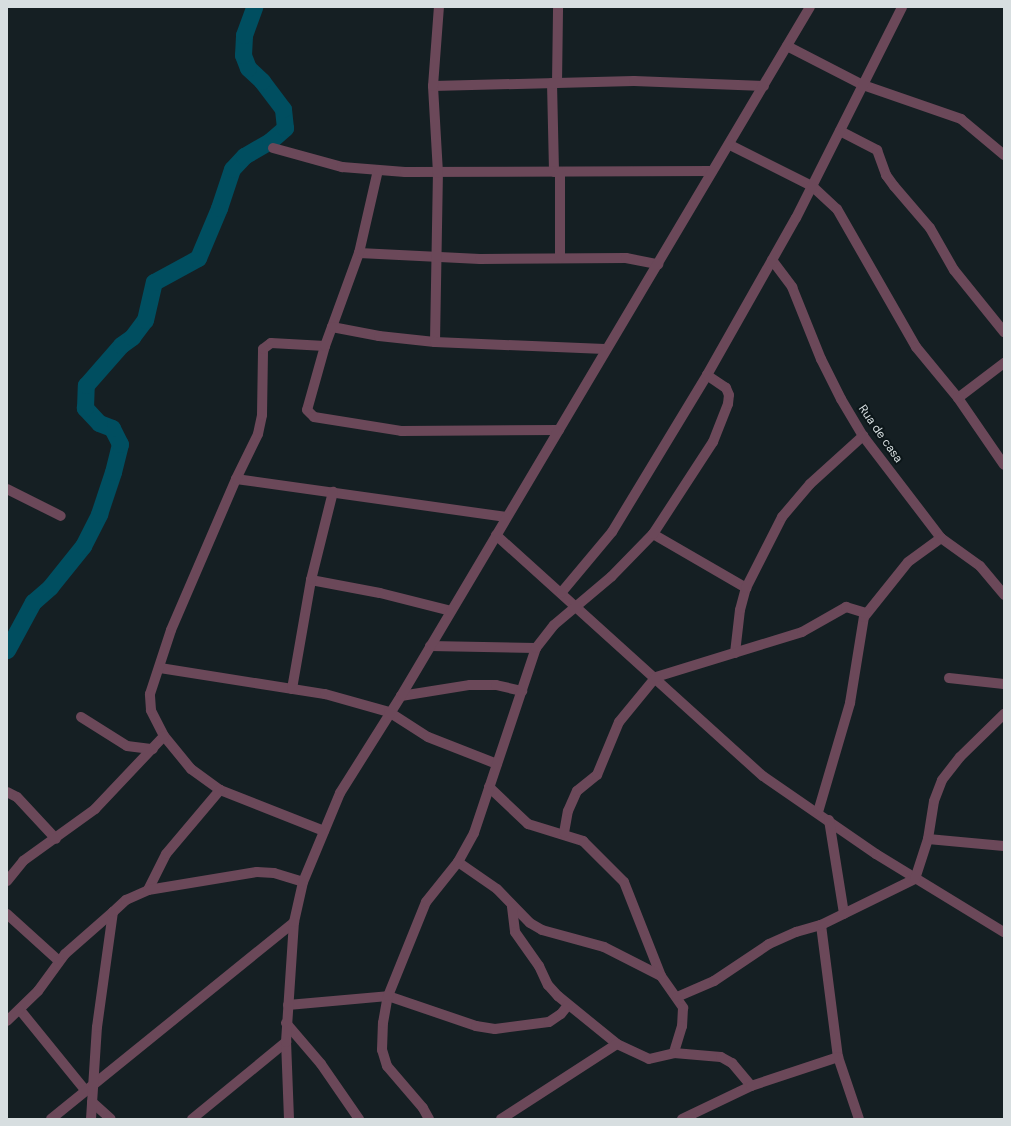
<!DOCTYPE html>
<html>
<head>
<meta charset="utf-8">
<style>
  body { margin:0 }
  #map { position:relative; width:1011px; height:1126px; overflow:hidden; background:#151f23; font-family:"DM Sans",sans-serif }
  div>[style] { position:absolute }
  .river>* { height:17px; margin:-8.5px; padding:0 8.5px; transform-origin:8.5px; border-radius:8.5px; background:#004e60 }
  .street>* { height:10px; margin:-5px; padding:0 5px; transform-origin:5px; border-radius:5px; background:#6b4859 }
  span { translate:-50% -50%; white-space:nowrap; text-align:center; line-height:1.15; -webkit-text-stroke:4px #0c1619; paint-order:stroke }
  .street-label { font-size:12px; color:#d7dee0 }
  .frame { position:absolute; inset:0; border:8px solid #d7dee0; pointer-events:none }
</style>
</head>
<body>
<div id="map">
  <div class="river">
    <i style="left:7px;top:650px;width:55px;rotate:-61.6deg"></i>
    <i style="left:33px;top:602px;width:23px;rotate:-41deg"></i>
    <i style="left:50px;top:587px;width:53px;rotate:-51.2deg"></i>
    <i style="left:83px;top:546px;width:36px;rotate:-63deg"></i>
    <i style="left:99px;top:514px;width:44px;rotate:-71.6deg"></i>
    <i style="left:113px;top:472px;width:29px;rotate:-76deg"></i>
    <i style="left:120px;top:444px;width:18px;rotate:-117deg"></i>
    <i style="left:112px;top:428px;width:14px;rotate:-159deg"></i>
    <i style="left:99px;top:423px;width:21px;rotate:-133deg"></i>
    <i style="left:85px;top:408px;width:23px;rotate:-88deg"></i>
    <i style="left:86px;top:385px;width:53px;rotate:-48.8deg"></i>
    <i style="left:121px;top:345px;width:14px;rotate:-36deg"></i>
    <i style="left:132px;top:337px;width:21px;rotate:-53deg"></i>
    <i style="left:145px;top:320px;width:39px;rotate:-77deg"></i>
    <i style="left:154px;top:282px;width:50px;rotate:-28.6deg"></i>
    <i style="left:198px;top:258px;width:54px;rotate:-67.2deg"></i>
    <i style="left:219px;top:208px;width:41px;rotate:-71.6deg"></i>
    <i style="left:232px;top:169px;width:18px;rotate:-47deg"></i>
    <i style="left:244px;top:156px;width:30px;rotate:-30deg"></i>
    <i style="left:270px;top:141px;width:20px;rotate:-41deg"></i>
    <i style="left:285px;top:128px;width:19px;rotate:-96deg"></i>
    <i style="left:283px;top:109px;width:35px;rotate:-127deg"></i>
    <i style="left:262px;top:81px;width:19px;rotate:-137deg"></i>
    <i style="left:248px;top:68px;width:14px;rotate:-111deg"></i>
    <i style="left:243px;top:55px;width:20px;rotate:-87deg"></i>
    <i style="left:244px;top:35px;width:30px;rotate:-70deg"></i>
  </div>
  <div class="street">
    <i style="left:787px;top:46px;width:85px;rotate:27.2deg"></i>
    <i style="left:863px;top:85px;width:104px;rotate:19.1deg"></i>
    <i style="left:961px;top:119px;width:56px;rotate:39.9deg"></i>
    <i style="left:552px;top:83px;width:89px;rotate:88.7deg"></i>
    <i style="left:557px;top:83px;width:76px;rotate:-89.2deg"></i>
    <i style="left:433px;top:86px;width:201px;rotate:-1.4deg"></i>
    <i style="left:634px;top:81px;width:130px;rotate:2.2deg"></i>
    <i style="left:840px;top:131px;width:42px;rotate:27.2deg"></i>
    <i style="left:877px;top:150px;width:27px;rotate:70deg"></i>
    <i style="left:886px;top:175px;width:14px;rotate:54deg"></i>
    <i style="left:894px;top:186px;width:55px;rotate:49.4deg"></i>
    <i style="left:930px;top:228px;width:48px;rotate:60.3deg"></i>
    <i style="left:954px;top:270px;width:80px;rotate:51.1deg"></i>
    <i style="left:730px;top:145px;width:92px;rotate:26.6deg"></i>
    <i style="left:812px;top:186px;width:34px;rotate:43deg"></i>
    <i style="left:837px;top:209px;width:159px;rotate:60.2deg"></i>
    <i style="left:916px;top:347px;width:66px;rotate:50.5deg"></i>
    <i style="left:958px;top:398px;width:81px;rotate:55.5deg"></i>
    <i style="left:273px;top:148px;width:72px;rotate:15.4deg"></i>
    <i style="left:342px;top:167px;width:63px;rotate:4.5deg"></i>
    <i style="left:405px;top:172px;width:307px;rotate:-0.2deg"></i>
    <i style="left:359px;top:253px;width:121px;rotate:2.8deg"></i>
    <i style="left:480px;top:259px;width:146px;rotate:-0.4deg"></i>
    <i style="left:626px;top:258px;width:33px;rotate:11deg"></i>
    <i style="left:560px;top:258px;width:86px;rotate:-90deg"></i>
    <i style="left:772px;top:260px;width:34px;rotate:53deg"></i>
    <i style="left:792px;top:287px;width:78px;rotate:68.1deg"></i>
    <i style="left:821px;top:359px;width:45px;rotate:63.4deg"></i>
    <i style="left:841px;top:399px;width:43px;rotate:59.3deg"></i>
    <i style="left:863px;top:436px;width:128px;rotate:52.6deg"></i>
    <i style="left:941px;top:538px;width:48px;rotate:35.7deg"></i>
    <i style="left:980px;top:566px;width:38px;rotate:50deg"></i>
    <i style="left:332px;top:327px;width:79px;rotate:-70deg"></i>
    <i style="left:359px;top:253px;width:85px;rotate:-77.1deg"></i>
    <i style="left:435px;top:342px;width:169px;rotate:-89deg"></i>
    <i style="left:438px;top:173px;width:87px;rotate:-93.3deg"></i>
    <i style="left:433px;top:86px;width:79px;rotate:-85.7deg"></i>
    <i style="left:325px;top:346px;width:66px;rotate:105.7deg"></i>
    <i style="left:307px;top:410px;width:10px;rotate:45deg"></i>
    <i style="left:314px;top:417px;width:88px;rotate:9.1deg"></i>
    <i style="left:401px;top:431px;width:158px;rotate:-0.4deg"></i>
    <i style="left:958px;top:398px;width:58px;rotate:-37.3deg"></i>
    <i style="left:236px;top:479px;width:273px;rotate:8deg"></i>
    <i style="left:7px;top:489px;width:60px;rotate:26.6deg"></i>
    <i style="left:653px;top:534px;width:108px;rotate:30.1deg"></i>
    <i style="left:496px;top:535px;width:360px;rotate:42.1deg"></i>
    <i style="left:763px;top:776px;width:137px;rotate:34.6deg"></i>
    <i style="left:876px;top:854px;width:150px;rotate:31.4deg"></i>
    <i style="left:311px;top:580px;width:70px;rotate:10.7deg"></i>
    <i style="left:380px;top:593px;width:73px;rotate:14.2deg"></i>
    <i style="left:561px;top:593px;width:80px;rotate:-50.1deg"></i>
    <i style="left:612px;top:532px;width:184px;rotate:-58.8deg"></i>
    <i style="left:707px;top:375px;width:180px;rotate:-60.5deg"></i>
    <i style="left:796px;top:218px;width:236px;rotate:-63.3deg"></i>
    <i style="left:430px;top:646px;width:106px;rotate:1.1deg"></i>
    <i style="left:735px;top:653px;width:43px;rotate:-83.4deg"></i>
    <i style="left:740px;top:610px;width:23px;rotate:-75deg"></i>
    <i style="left:746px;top:588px;width:80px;rotate:-63.1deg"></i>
    <i style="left:782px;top:517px;width:43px;rotate:-49.7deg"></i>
    <i style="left:810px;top:484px;width:72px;rotate:-42.2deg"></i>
    <i style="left:160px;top:668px;width:167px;rotate:9deg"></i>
    <i style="left:325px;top:694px;width:66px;rotate:15.7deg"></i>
    <i style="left:389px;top:712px;width:46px;rotate:32.7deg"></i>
    <i style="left:428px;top:737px;width:74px;rotate:21.4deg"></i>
    <i style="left:949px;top:678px;width:55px;rotate:6.2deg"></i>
    <i style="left:292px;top:689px;width:111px;rotate:-80.1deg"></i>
    <i style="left:311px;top:580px;width:91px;rotate:-76deg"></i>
    <i style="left:401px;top:696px;width:70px;rotate:-9.1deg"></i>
    <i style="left:470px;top:685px;width:26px"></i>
    <i style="left:496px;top:685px;width:27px;rotate:13deg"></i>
    <i style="left:81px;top:717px;width:54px;rotate:32.2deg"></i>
    <i style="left:127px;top:746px;width:26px;rotate:7deg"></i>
    <i style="left:489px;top:787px;width:54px;rotate:43.5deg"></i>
    <i style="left:528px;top:824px;width:58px;rotate:17.2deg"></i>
    <i style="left:583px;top:841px;width:58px;rotate:45deg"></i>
    <i style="left:624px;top:882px;width:101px;rotate:68.5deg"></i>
    <i style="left:661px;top:976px;width:39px;rotate:55deg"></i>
    <i style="left:683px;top:1008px;width:18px;rotate:93deg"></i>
    <i style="left:682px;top:1026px;width:28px;rotate:107deg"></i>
    <i style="left:7px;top:792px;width:11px;rotate:27deg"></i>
    <i style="left:17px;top:797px;width:57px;rotate:47.1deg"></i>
    <i style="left:818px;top:812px;width:114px;rotate:-73.6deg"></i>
    <i style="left:850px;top:703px;width:87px;rotate:-80.8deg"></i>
    <i style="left:864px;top:617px;width:70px;rotate:-51.3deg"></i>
    <i style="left:908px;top:562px;width:41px;rotate:-36deg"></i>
    <i style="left:829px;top:820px;width:95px;rotate:80.9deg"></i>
    <i style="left:324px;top:831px;width:112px;rotate:-158.5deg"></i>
    <i style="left:220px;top:790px;width:36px;rotate:-144deg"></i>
    <i style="left:191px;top:769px;width:43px;rotate:-129.3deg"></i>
    <i style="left:164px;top:736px;width:29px;rotate:-117deg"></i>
    <i style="left:151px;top:710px;width:16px;rotate:-94deg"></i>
    <i style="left:150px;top:694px;width:67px;rotate:-71.8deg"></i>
    <i style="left:171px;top:630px;width:164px;rotate:-66.7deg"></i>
    <i style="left:236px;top:479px;width:50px;rotate:-63.9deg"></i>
    <i style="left:258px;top:434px;width:19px;rotate:-78deg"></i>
    <i style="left:262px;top:415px;width:66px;rotate:-89.1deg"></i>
    <i style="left:263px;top:349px;width:10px;rotate:-37deg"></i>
    <i style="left:271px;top:343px;width:54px;rotate:3.2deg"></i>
    <i style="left:325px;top:346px;width:20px;rotate:-70deg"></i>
    <i style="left:332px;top:327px;width:48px;rotate:10.8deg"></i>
    <i style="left:379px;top:336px;width:56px;rotate:6.1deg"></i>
    <i style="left:435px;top:342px;width:170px;rotate:2.4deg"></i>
    <i style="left:564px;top:833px;width:22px;rotate:-80deg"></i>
    <i style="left:568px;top:811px;width:22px;rotate:-66deg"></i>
    <i style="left:577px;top:791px;width:26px;rotate:-39deg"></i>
    <i style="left:597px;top:775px;width:57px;rotate:-67.5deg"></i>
    <i style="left:619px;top:722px;width:58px;rotate:-50.6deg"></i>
    <i style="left:656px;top:677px;width:153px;rotate:-17.1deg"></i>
    <i style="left:802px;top:632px;width:51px;rotate:-29.6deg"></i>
    <i style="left:846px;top:607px;width:21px;rotate:17deg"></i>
    <i style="left:928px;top:839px;width:76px;rotate:5.3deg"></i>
    <i style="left:458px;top:862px;width:47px;rotate:34.7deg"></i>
    <i style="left:497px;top:889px;width:47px;rotate:45.9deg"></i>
    <i style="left:530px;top:923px;width:14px;rotate:30deg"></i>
    <i style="left:542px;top:930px;width:64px;rotate:15.3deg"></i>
    <i style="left:604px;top:947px;width:64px;rotate:27deg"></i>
    <i style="left:7px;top:881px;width:26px;rotate:-51deg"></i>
    <i style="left:23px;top:861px;width:89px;rotate:-35.8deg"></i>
    <i style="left:95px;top:809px;width:100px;rotate:-46.6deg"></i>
    <i style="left:148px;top:890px;width:40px;rotate:-63.4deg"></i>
    <i style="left:166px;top:854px;width:84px;rotate:-49.8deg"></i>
    <i style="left:512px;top:907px;width:25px;rotate:83deg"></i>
    <i style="left:515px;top:932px;width:42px;rotate:54.8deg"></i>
    <i style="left:539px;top:966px;width:21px;rotate:65deg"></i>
    <i style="left:548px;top:985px;width:15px;rotate:48deg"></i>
    <i style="left:558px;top:996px;width:76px;rotate:39.1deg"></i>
    <i style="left:617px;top:1044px;width:35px;rotate:25deg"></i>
    <i style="left:649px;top:1059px;width:26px;rotate:-13deg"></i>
    <i style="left:674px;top:1053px;width:47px;rotate:4.9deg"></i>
    <i style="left:721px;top:1057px;width:13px;rotate:29deg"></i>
    <i style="left:732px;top:1063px;width:30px;rotate:50deg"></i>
    <i style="left:7px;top:914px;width:70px;rotate:42.1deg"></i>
    <i style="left:821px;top:925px;width:133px;rotate:82.7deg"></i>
    <i style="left:838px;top:1057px;width:65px;rotate:71.3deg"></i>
    <i style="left:677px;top:997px;width:40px;rotate:-23.4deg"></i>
    <i style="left:714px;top:981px;width:66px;rotate:-33.9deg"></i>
    <i style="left:769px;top:944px;width:30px;rotate:-24deg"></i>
    <i style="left:796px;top:932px;width:26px;rotate:-16deg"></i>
    <i style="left:821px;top:925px;width:105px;rotate:-26.1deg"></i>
    <i style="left:915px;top:879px;width:42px;rotate:-72deg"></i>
    <i style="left:928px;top:839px;width:38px;rotate:-81deg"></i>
    <i style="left:934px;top:801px;width:22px;rotate:-69deg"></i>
    <i style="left:942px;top:780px;width:29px;rotate:-52deg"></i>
    <i style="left:960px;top:757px;width:62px;rotate:-44.3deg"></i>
    <i style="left:288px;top:1005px;width:100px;rotate:-5.1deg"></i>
    <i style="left:388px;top:996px;width:93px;rotate:18.8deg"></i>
    <i style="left:476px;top:1026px;width:19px;rotate:9deg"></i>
    <i style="left:495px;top:1029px;width:54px;rotate:-7.4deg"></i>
    <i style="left:549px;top:1022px;width:14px;rotate:-34deg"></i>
    <i style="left:561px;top:1014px;width:11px;rotate:-52deg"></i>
    <i style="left:20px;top:1010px;width:103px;rotate:50.9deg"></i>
    <i style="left:7px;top:1021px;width:43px;rotate:-44.1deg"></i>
    <i style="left:38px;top:991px;width:46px;rotate:-53.9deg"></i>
    <i style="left:65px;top:954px;width:64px;rotate:-41.2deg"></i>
    <i style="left:286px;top:1023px;width:54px;rotate:49.5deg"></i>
    <i style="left:321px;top:1064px;width:67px;rotate:55.4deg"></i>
    <i style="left:92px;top:1102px;width:25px;rotate:42deg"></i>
    <i style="left:51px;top:1119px;width:313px;rotate:-39deg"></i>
    <i style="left:91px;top:1119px;width:92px;rotate:-86.3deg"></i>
    <i style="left:97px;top:1027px;width:116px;rotate:-82.1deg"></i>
    <i style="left:113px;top:912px;width:18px;rotate:-43deg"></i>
    <i style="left:126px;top:900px;width:24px;rotate:-24deg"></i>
    <i style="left:148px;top:890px;width:110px;rotate:-9.4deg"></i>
    <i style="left:257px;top:872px;width:17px;rotate:3deg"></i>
    <i style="left:274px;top:873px;width:30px;rotate:17deg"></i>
    <i style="left:192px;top:1119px;width:122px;rotate:-39.3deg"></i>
    <i style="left:289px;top:1119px;width:77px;rotate:-92.2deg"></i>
    <i style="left:286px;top:1042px;width:120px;rotate:-86.2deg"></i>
    <i style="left:294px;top:922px;width:41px;rotate:-77.3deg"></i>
    <i style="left:303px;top:882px;width:96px;rotate:-67.4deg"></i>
    <i style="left:340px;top:793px;width:115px;rotate:-57.8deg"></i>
    <i style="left:401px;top:696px;width:801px;rotate:-59.31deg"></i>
    <i style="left:429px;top:1119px;width:13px;rotate:-119deg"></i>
    <i style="left:423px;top:1108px;width:55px;rotate:-130.6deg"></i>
    <i style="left:387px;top:1066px;width:17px;rotate:-107deg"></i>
    <i style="left:382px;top:1050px;width:27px;rotate:-88deg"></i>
    <i style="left:383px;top:1023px;width:27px;rotate:-80deg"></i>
    <i style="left:388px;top:996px;width:101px;rotate:-68deg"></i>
    <i style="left:426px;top:902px;width:51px;rotate:-51.3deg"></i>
    <i style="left:458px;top:862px;width:33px;rotate:-61deg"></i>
    <i style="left:474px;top:833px;width:195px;rotate:-71.5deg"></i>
    <i style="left:536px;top:648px;width:29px;rotate:-52deg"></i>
    <i style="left:554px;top:625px;width:75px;rotate:-40.1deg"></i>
    <i style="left:611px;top:577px;width:60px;rotate:-45.7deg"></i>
    <i style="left:653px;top:534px;width:110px;rotate:-56.9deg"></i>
    <i style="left:713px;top:442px;width:41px;rotate:-68.5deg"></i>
    <i style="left:728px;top:404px;width:9px;rotate:-84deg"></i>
    <i style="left:729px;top:395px;width:8px;rotate:-113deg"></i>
    <i style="left:726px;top:388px;width:23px;rotate:-146deg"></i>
    <i style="left:501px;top:1119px;width:138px;rotate:-32.9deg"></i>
    <i style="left:682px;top:1119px;width:76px;rotate:-25.6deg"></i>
    <i style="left:751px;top:1086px;width:92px;rotate:-18.4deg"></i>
  </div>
  <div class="street-label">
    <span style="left:880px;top:434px;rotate:55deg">Rua de casa</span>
  </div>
  <div class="frame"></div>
</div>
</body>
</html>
